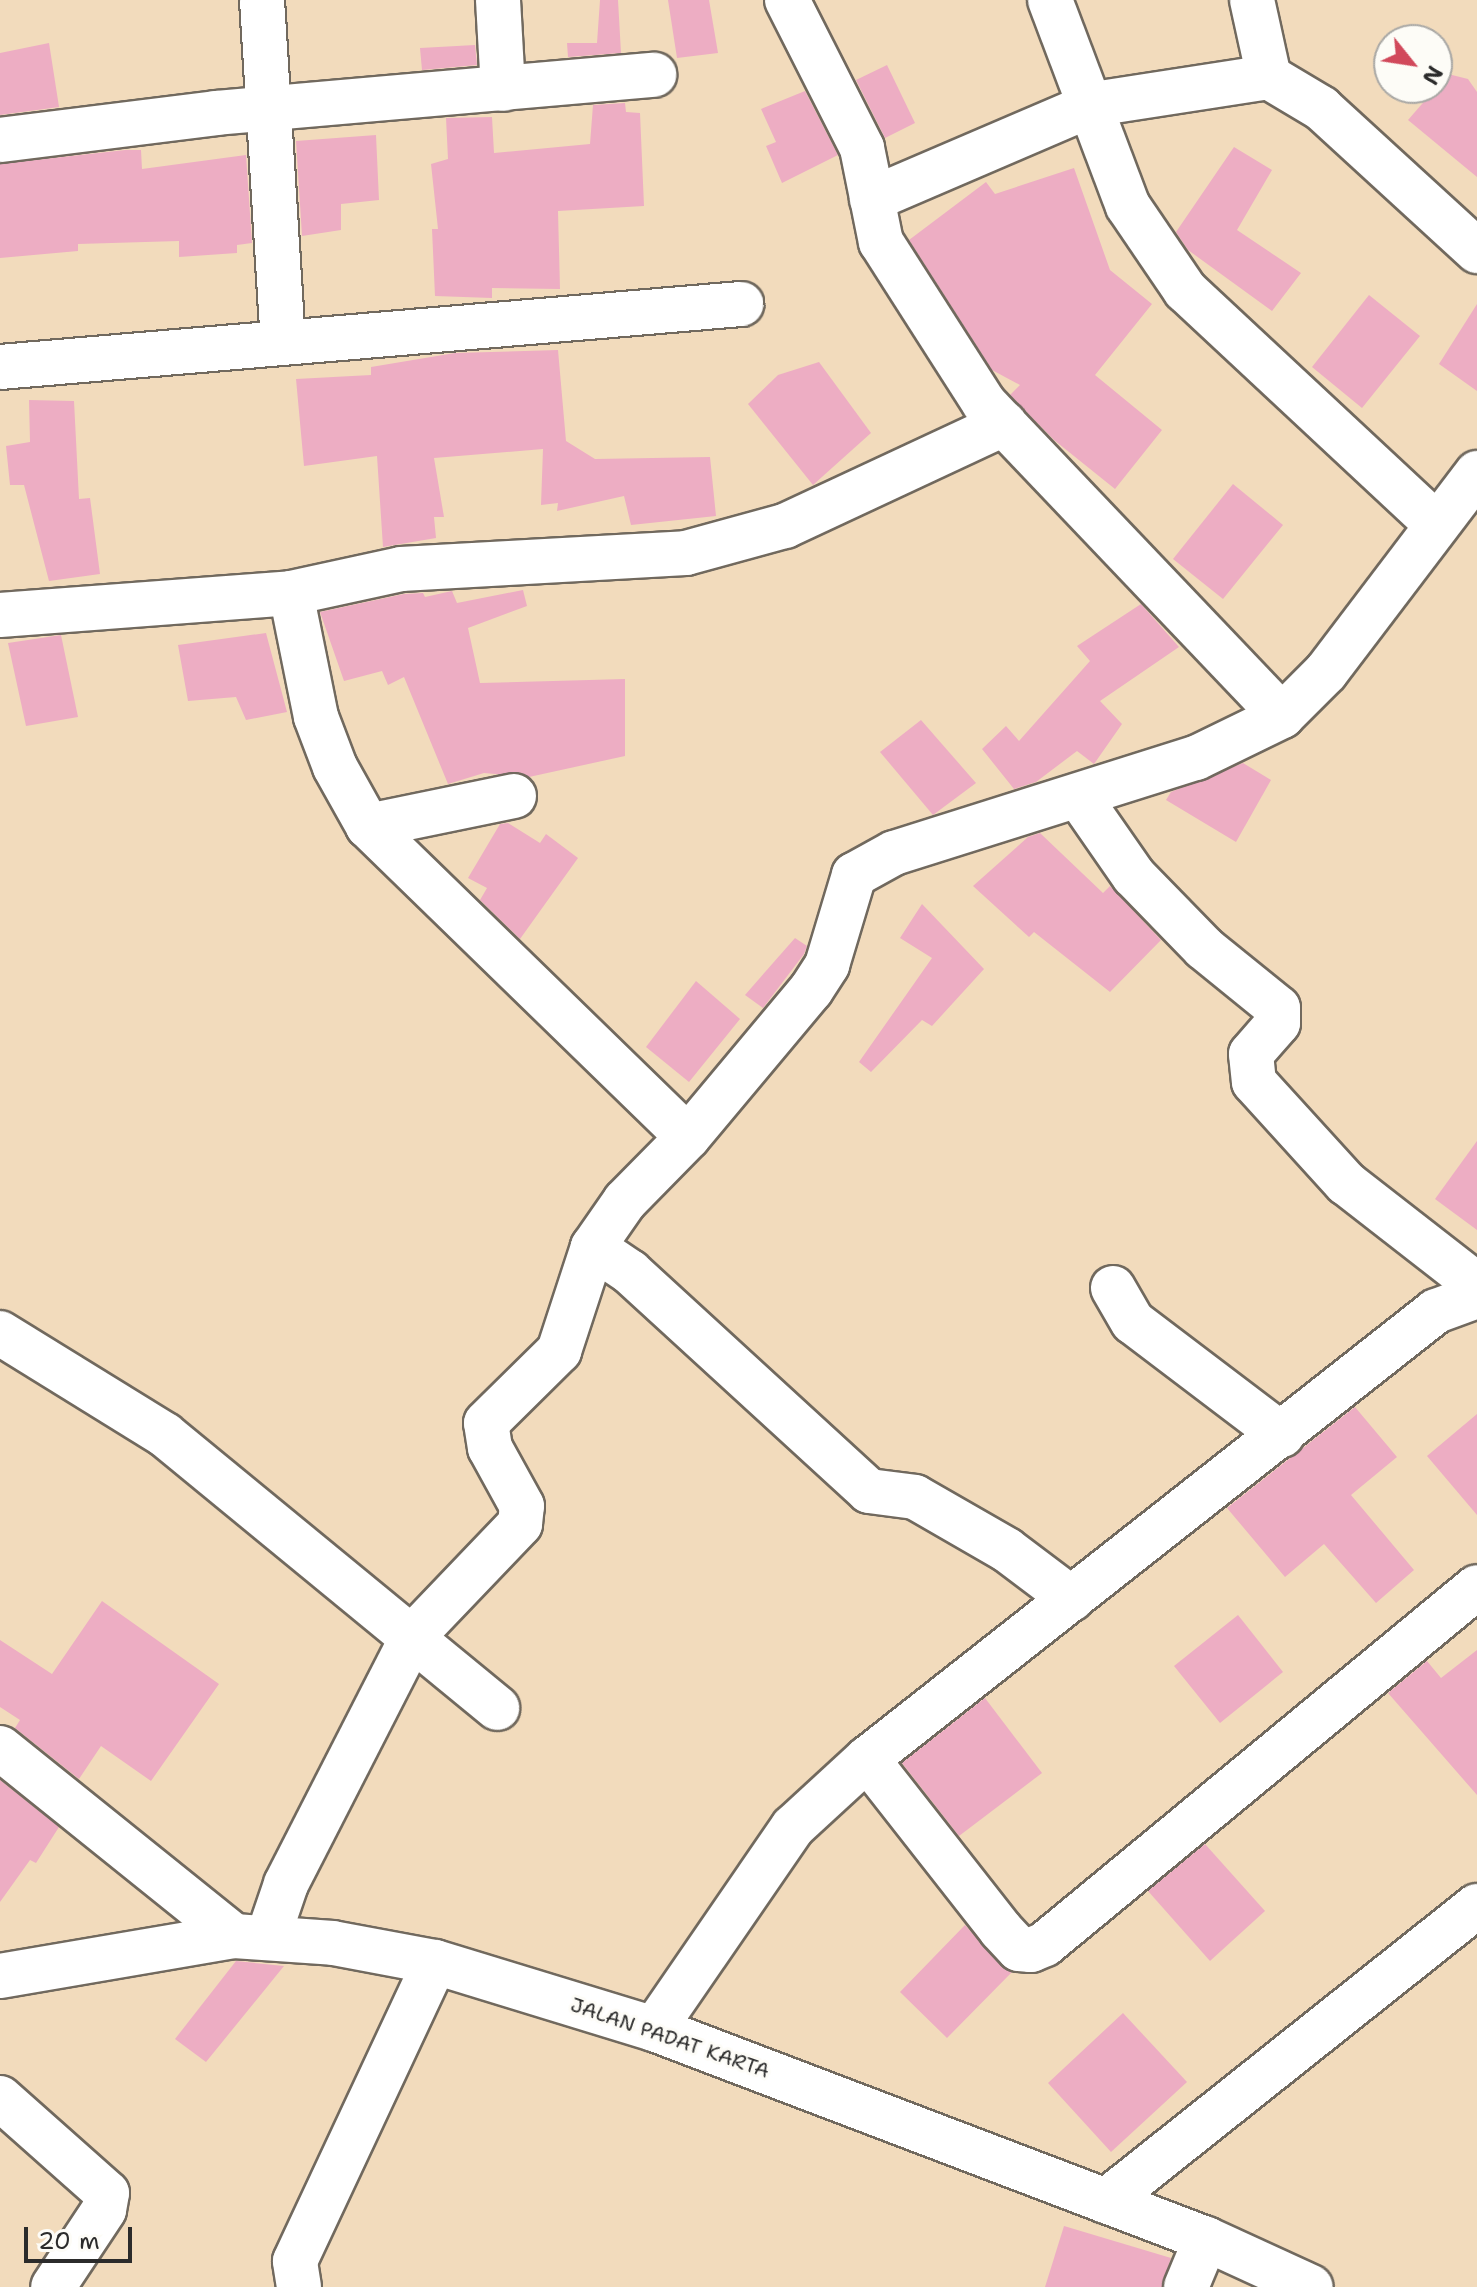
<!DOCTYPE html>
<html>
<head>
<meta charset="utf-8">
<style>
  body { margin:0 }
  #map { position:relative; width:1477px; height:2287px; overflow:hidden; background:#f2dbbc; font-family:"Shantell Sans",sans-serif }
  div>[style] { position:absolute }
  .building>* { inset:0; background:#edadc3 }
  .roads { filter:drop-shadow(2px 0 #71695e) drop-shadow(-2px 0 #71695e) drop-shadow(0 2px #71695e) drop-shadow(0 -2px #71695e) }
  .minor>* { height:44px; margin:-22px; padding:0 22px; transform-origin:22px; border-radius:22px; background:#fff }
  span { translate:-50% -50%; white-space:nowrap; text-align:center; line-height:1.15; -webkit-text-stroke:6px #fdfcf7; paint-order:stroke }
  .street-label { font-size:20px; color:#2b2b2b }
  .north { position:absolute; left:1373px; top:24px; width:80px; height:80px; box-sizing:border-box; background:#fdfcf7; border:2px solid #a9a8a5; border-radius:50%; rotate:120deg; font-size:22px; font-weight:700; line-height:32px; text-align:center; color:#2b2b2b }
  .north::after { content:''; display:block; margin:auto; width:28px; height:36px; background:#d1495b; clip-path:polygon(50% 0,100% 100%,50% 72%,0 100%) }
  .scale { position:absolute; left:24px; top:2227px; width:108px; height:36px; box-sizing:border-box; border:4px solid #2b2b2b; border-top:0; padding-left:10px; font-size:24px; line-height:28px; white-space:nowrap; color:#2b2b2b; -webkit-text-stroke:6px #fdfcf7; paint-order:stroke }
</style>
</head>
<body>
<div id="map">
  <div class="building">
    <i style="clip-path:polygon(600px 0,618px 0,621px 53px,568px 57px,567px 43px,597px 43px)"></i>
    <i style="clip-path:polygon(668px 0,709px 0,718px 53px,677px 58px)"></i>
    <i style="clip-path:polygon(49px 43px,59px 107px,0 115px,0 53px)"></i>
    <i style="clip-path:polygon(475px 45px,477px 65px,422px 70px,420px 48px)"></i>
    <i style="clip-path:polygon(887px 65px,915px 123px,885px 138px,856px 80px)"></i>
    <i style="clip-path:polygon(1448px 74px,1468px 79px,1477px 92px,1477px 177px,1408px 120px)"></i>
    <i style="clip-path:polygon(805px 91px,838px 155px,782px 183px,766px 146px,776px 142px,761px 109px)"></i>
    <i style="clip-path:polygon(625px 103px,626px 112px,640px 113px,644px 206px,558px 211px,560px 289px,492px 288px,492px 298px,435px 296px,432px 229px,438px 229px,431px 164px,448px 159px,446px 118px,492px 117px,494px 153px,590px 144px,593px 105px)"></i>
    <i style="clip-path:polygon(376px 135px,379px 200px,341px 204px,341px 230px,302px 236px,296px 141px)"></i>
    <i style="clip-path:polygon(1234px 147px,1272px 170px,1237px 230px,1301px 273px,1272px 311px,1188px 250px,1176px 232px)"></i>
    <i style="clip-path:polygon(125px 150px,141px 150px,142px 169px,246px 155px,252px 243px,237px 245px,237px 253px,179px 257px,179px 241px,78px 244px,78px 251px,0 258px,0 164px)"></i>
    <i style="clip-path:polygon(1074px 168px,1110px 270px,1152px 304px,1095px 375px,1162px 430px,1115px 489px,1054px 440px,1010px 395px,1020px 385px,992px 370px,909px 240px,986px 182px,995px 194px)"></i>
    <i style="clip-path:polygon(1369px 295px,1420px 336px,1362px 408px,1312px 367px)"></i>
    <i style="clip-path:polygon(1477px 304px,1477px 391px,1439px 364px)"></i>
    <i style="clip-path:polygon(558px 350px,566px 441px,595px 459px,710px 457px,716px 516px,631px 525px,624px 496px,557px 511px,558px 503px,541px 505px,543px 449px,434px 458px,444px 517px,434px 517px,436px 538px,383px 547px,377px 456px,304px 466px,296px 379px,371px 375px,371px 367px,455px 353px)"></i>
    <i style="clip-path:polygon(819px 362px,871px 433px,813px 485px,748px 404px,778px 375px)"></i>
    <i style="clip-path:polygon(29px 400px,74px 401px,79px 499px,90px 498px,100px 574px,49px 581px,24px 485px,10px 485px,6px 446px,30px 442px)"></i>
    <i style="clip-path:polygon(1233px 484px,1283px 525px,1223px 599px,1173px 559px)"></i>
    <i style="clip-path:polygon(523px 590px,527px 606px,468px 628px,480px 683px,625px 679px,625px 756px,529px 777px,484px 773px,448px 784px,404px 677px,388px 685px,382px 671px,344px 681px,320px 612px,404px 594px,423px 593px,425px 597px,452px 591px,457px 603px)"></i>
    <i style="clip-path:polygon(1141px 604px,1179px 647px,1100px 701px,1122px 724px,1094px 764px,1077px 751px,1036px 782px,1014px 789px,982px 749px,1006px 726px,1019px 741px,1090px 661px,1077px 646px)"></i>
    <i style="clip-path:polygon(266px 633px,287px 712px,246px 720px,236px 697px,188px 701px,178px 645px)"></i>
    <i style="clip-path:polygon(61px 635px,78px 717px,26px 726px,8px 643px)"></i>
    <i style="clip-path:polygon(921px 720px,976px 783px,933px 815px,880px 752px)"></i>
    <i style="clip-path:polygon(1243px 763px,1271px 780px,1236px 842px,1166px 800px,1171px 792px)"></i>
    <i style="clip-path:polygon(508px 823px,540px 843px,546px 834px,578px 858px,520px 939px,480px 900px,487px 888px,468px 878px,500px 824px)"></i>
    <i style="clip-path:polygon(1040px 833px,1103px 893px,1110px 886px,1161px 940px,1110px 992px,1034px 932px,1029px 937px,973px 886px,1028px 837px)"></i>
    <i style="clip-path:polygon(922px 904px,984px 969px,932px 1026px,922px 1020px,871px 1072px,859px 1062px,932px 958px,900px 938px)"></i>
    <i style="clip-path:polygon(795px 938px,807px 946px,804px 954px,763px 1008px,745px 995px)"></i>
    <i style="clip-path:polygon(696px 981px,740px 1019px,689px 1082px,646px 1047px)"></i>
    <i style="clip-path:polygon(1477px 1141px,1477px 1230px,1435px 1199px)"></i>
    <i style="clip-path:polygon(1355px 1407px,1397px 1457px,1351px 1495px,1414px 1570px,1376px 1603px,1324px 1544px,1285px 1577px,1227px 1508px)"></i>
    <i style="clip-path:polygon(1477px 1414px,1477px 1515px,1427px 1456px)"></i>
    <i style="clip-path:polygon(102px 1601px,219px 1684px,151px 1781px,101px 1746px,79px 1779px,15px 1728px,20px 1720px,0 1707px,0 1640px,52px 1674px)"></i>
    <i style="clip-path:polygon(1238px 1615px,1283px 1672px,1220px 1723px,1174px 1666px)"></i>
    <i style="clip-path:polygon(1477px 1650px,1477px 1795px,1388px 1693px,1427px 1661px,1441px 1678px)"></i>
    <i style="clip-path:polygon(985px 1698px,1042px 1773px,959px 1836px,902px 1763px)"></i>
    <i style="clip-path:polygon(0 1780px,59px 1827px,36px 1863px,30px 1860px,0 1902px)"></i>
    <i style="clip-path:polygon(1205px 1844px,1265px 1911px,1210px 1961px,1148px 1891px)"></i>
    <i style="clip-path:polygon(965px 1925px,1001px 1966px,1012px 1972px,947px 2038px,900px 1992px)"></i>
    <i style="clip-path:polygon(236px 1961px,284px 1966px,206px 2062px,175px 2039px)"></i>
    <i style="clip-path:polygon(1123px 2013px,1187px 2082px,1111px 2152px,1048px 2083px)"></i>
    <i style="clip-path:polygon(1064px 2226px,1171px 2258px,1162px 2287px,1045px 2287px)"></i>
  </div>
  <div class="roads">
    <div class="minor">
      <i style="left:262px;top:0;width:342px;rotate:86.5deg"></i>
      <i style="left:498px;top:0;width:89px;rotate:86.8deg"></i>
      <i style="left:787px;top:0;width:166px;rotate:63.1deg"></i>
      <i style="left:862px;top:148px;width:96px;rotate:78.6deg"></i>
      <i style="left:881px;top:242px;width:191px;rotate:57.4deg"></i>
      <i style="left:984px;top:403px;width:432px;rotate:46.4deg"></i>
      <i style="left:1050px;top:0;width:220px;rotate:69.3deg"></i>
      <i style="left:1128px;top:206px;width:102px;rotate:55.8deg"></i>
      <i style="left:1185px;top:290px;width:343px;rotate:43deg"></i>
      <i style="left:1252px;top:0;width:79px;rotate:77.6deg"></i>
      <i style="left:0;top:140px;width:218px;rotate:-7.1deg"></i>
      <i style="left:216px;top:113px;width:440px;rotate:-5deg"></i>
      <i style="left:872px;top:199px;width:241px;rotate:-23.2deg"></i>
      <i style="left:1094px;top:104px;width:177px;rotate:-8.8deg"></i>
      <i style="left:1269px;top:77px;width:61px;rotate:30.8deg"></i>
      <i style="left:1321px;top:108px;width:212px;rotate:42.5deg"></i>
      <i style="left:0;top:367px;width:744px;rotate:-4.86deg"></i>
      <i style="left:291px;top:593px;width:126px;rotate:78.6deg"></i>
      <i style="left:316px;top:717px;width:53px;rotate:69.2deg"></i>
      <i style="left:335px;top:767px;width:68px;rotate:60.8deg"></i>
      <i style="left:368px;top:826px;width:446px;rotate:44.2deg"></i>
      <i style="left:0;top:615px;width:292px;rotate:-4.3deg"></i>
      <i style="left:291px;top:593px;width:113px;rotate:-12.3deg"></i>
      <i style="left:401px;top:569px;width:285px;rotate:-3.2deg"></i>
      <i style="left:686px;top:553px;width:103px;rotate:-15.3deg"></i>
      <i style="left:785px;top:526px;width:242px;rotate:-25deg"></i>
      <i style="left:1079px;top:797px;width:96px;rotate:55.2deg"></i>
      <i style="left:1134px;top:876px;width:100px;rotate:45.8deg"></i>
      <i style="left:1204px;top:948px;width:95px;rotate:39deg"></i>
      <i style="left:1278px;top:1008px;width:15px;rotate:90deg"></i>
      <i style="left:1278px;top:1023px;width:41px;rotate:131.1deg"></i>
      <i style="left:1251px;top:1054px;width:28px;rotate:84deg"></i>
      <i style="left:1254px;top:1082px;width:137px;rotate:47.7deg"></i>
      <i style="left:1346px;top:1183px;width:166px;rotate:37.9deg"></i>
      <i style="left:368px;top:826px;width:149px;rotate:-11.6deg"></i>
      <i style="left:593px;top:1247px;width:45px;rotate:34deg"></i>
      <i style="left:630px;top:1272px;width:324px;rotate:42.5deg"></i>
      <i style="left:869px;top:1491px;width:46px;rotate:7.4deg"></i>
      <i style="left:915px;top:1497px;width:106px;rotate:29.9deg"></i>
      <i style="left:1007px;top:1550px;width:81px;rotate:37deg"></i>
      <i style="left:1113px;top:1288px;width:39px;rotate:60deg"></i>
      <i style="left:1133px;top:1322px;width:187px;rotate:37.2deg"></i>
      <i style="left:0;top:1333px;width:194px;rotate:31.7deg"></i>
      <i style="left:165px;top:1435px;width:430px;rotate:39.4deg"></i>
      <i style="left:0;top:1748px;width:300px;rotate:38.8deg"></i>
      <i style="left:867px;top:1759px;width:217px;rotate:51.9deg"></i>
      <i style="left:1001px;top:1930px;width:26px;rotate:47deg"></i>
      <i style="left:1019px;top:1949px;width:12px;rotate:5deg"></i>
      <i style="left:1031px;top:1950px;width:15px;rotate:-23deg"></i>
      <i style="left:1045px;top:1944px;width:560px;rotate:-39.57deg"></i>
      <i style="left:268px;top:1937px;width:56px;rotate:-71.2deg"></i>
      <i style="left:286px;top:1884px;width:279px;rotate:-62.9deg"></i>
      <i style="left:413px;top:1636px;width:155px;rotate:-46.3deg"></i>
      <i style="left:520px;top:1524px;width:18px;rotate:-84deg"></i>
      <i style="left:522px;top:1506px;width:66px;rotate:-118.9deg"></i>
      <i style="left:490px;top:1448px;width:25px;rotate:-99deg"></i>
      <i style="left:486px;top:1423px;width:103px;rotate:-44.6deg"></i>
      <i style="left:559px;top:1351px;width:109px;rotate:-71.9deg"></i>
      <i style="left:593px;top:1247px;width:56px;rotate:-55.2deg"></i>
      <i style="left:625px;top:1201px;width:90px;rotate:-45.5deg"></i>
      <i style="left:688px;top:1137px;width:192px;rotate:-50.1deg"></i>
      <i style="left:811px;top:990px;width:30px;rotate:-57deg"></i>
      <i style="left:827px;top:965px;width:94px;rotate:-73.3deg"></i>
      <i style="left:854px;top:875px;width:46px;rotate:-28.8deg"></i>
      <i style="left:894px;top:853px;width:317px;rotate:-17.5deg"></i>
      <i style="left:1196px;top:758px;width:96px;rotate:-26deg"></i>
      <i style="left:1282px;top:716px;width:62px;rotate:-45deg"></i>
      <i style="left:1326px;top:672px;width:250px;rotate:-52.8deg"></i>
      <i style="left:0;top:1976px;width:237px;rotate:-9.7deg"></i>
      <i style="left:234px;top:1936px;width:99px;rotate:4deg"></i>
      <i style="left:333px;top:1943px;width:104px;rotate:10.6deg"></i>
      <i style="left:435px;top:1962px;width:229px;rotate:17deg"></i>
      <i style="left:654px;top:2029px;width:591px;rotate:20.83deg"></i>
      <i style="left:1206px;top:2239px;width:115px;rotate:24.6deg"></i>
      <i style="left:654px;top:2029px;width:245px;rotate:-55.5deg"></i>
      <i style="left:793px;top:1827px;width:100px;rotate:-42.6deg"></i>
      <i style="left:867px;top:1759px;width:724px;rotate:-38.21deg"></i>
      <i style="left:1436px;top:1311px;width:44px;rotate:-20.1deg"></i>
      <i style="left:0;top:2098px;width:143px;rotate:41.6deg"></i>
      <i style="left:107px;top:2193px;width:17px;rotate:100deg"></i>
      <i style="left:104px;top:2210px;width:92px;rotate:123.5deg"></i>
      <i style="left:1106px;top:2201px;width:474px;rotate:-38.5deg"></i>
      <i style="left:299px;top:2287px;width:26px;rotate:-99deg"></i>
      <i style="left:295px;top:2261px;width:330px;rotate:-64.9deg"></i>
      <i style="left:1186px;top:2287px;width:52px;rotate:-67.4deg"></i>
    </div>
  </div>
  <div class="street-label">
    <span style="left:670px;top:2038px;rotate:19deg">JALAN PADAT KARTA</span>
  </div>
  <div class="north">N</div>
  <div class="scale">20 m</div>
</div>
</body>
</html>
